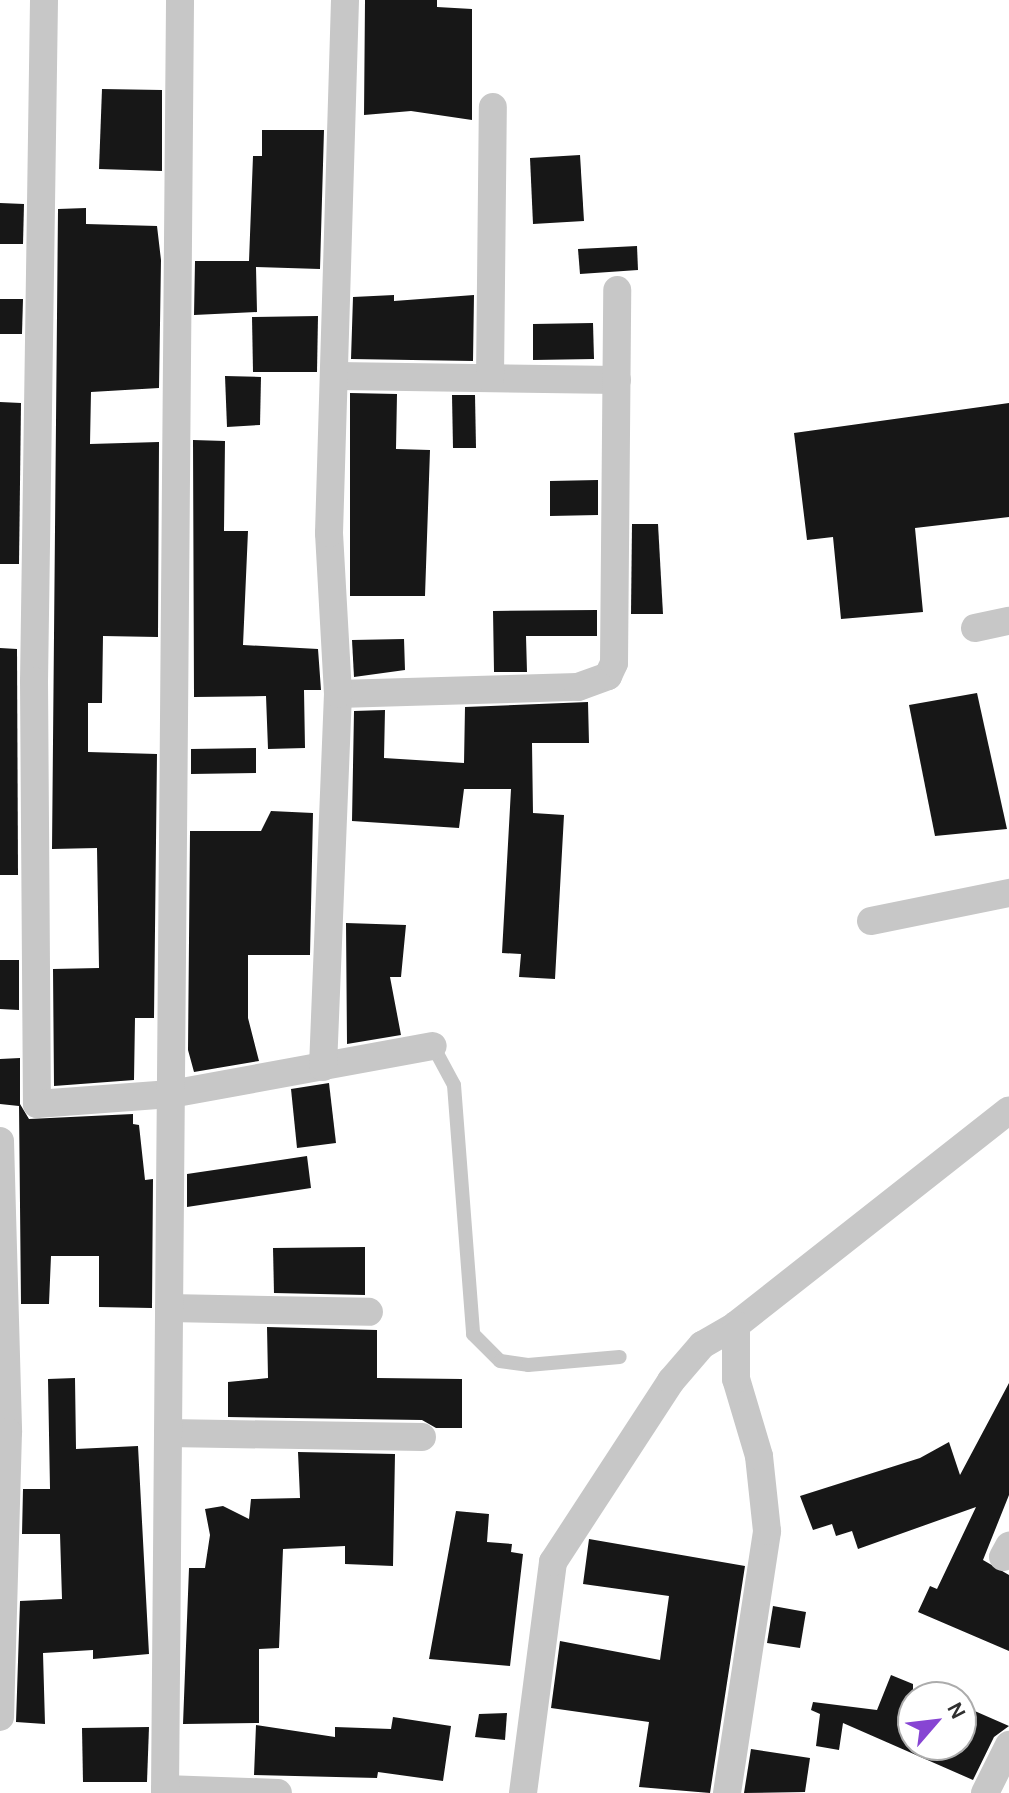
<!DOCTYPE html>
<html>
<head>
<meta charset="utf-8">
<style>
  body { margin:0 }
  #map { position:relative; width:1009px; height:1793px; overflow:hidden; background:#fff; font-family:Karla,sans-serif }
  div>[style] { position:absolute }
  .building>* { inset:0; background:#171717 }
  .lane>* { height:14px; margin:-7px; padding:0 7px; transform-origin:7px; border-radius:7px; background:#c7c7c7 }
  .street>* { height:28px; margin:-14px; padding:0 14px; transform-origin:14px; border-radius:14px; background:#c7c7c7 }
  span { translate:-50% -50%; white-space:nowrap; text-align:center; line-height:1.15; -webkit-text-stroke:8px #fff; paint-order:stroke }
  .north { position:absolute; left:897px; top:1681px; width:80px; height:80px; box-sizing:border-box; background:#fff; border:2px solid #acacac; border-radius:50%; rotate:62deg; font-size:22px; font-weight:700; line-height:32px; text-align:center; color:#303030 }
  .north::after { content:''; display:block; margin:auto; width:28px; height:36px; background:#8745d3; clip-path:polygon(50% 0,100% 100%,50% 72%,0 100%) }
</style>
</head>
<body>
<div id="map">
  <div class="building">
    <i style="clip-path:polygon(365px 0,437px 0,437px 7px,472px 9px,472px 120px,411px 111px,364px 115px)"></i>
    <i style="clip-path:polygon(102px 89px,162px 90px,162px 171px,99px 169px)"></i>
    <i style="clip-path:polygon(262px 130px,324px 130px,320px 269px,256px 267px,257px 312px,194px 315px,195px 261px,249px 261px,253px 156px,262px 156px)"></i>
    <i style="clip-path:polygon(580px 155px,584px 221px,533px 224px,530px 158px)"></i>
    <i style="clip-path:polygon(0 203px,24px 204px,23px 244px,0 244px)"></i>
    <i style="clip-path:polygon(86px 208px,86px 224px,157px 226px,161px 260px,159px 388px,91px 392px,90px 444px,159px 442px,158px 637px,103px 636px,102px 703px,88px 703px,88px 752px,157px 754px,154px 1018px,135px 1018px,134px 1080px,54px 1086px,53px 969px,99px 968px,97px 848px,52px 849px,58px 209px)"></i>
    <i style="clip-path:polygon(637px 246px,638px 270px,580px 274px,578px 249px)"></i>
    <i style="clip-path:polygon(394px 295px,394px 301px,474px 295px,473px 361px,351px 359px,353px 297px)"></i>
    <i style="clip-path:polygon(0 299px,23px 299px,22px 334px,0 334px)"></i>
    <i style="clip-path:polygon(318px 316px,317px 372px,253px 372px,252px 317px)"></i>
    <i style="clip-path:polygon(593px 323px,594px 359px,533px 360px,533px 324px)"></i>
    <i style="clip-path:polygon(225px 376px,261px 377px,260px 425px,227px 427px)"></i>
    <i style="clip-path:polygon(350px 393px,397px 394px,396px 449px,430px 450px,425px 596px,350px 596px)"></i>
    <i style="clip-path:polygon(452px 395px,475px 395px,476px 448px,453px 448px)"></i>
    <i style="clip-path:polygon(0 402px,21px 403px,19px 564px,0 564px)"></i>
    <i style="clip-path:polygon(1009px 403px,1009px 517px,915px 528px,923px 612px,841px 619px,833px 537px,807px 540px,794px 433px)"></i>
    <i style="clip-path:polygon(193px 440px,225px 441px,224px 531px,248px 531px,243px 645px,318px 649px,321px 690px,304px 690px,305px 748px,268px 749px,266px 696px,194px 697px)"></i>
    <i style="clip-path:polygon(598px 480px,598px 515px,550px 516px,550px 481px)"></i>
    <i style="clip-path:polygon(632px 524px,658px 524px,663px 614px,631px 614px)"></i>
    <i style="clip-path:polygon(597px 610px,597px 636px,526px 636px,527px 672px,494px 672px,493px 611px)"></i>
    <i style="clip-path:polygon(404px 639px,405px 670px,354px 677px,352px 640px)"></i>
    <i style="clip-path:polygon(0 648px,17px 649px,18px 875px,0 875px)"></i>
    <i style="clip-path:polygon(977px 693px,1007px 829px,935px 836px,909px 705px)"></i>
    <i style="clip-path:polygon(588px 702px,589px 743px,532px 743px,533px 813px,564px 815px,555px 979px,519px 977px,521px 954px,502px 953px,511px 789px,464px 789px,459px 828px,352px 821px,354px 711px,385px 710px,384px 758px,464px 763px,465px 707px)"></i>
    <i style="clip-path:polygon(256px 748px,256px 773px,191px 774px,191px 749px)"></i>
    <i style="clip-path:polygon(271px 811px,313px 813px,310px 955px,248px 955px,248px 1018px,259px 1061px,194px 1072px,188px 1050px,190px 831px,261px 831px)"></i>
    <i style="clip-path:polygon(346px 923px,406px 925px,401px 977px,390px 977px,401px 1035px,347px 1044px)"></i>
    <i style="clip-path:polygon(0 960px,19px 960px,19px 1010px,0 1009px)"></i>
    <i style="clip-path:polygon(20px 1058px,20px 1104px,29px 1119px,133px 1114px,133px 1124px,139px 1125px,145px 1180px,153px 1179px,152px 1308px,99px 1307px,99px 1256px,51px 1256px,49px 1304px,21px 1304px,19px 1106px,0 1104px,0 1059px)"></i>
    <i style="clip-path:polygon(329px 1083px,336px 1143px,297px 1148px,291px 1089px)"></i>
    <i style="clip-path:polygon(307px 1156px,311px 1188px,187px 1207px,187px 1174px)"></i>
    <i style="clip-path:polygon(365px 1247px,365px 1295px,274px 1293px,273px 1248px)"></i>
    <i style="clip-path:polygon(267px 1327px,377px 1330px,377px 1378px,462px 1379px,462px 1428px,436px 1428px,422px 1420px,228px 1417px,228px 1382px,268px 1378px)"></i>
    <i style="clip-path:polygon(75px 1378px,76px 1449px,138px 1446px,149px 1654px,93px 1659px,93px 1650px,43px 1653px,45px 1724px,16px 1722px,20px 1601px,62px 1599px,60px 1534px,22px 1534px,23px 1489px,50px 1489px,48px 1379px)"></i>
    <i style="clip-path:polygon(1009px 1383px,1009px 1495px,983px 1560px,1009px 1575px,1009px 1651px,918px 1612px,930px 1586px,937px 1589px,976px 1507px,858px 1549px,852px 1531px,836px 1536px,832px 1524px,813px 1530px,800px 1496px,920px 1458px,949px 1442px,960px 1475px)"></i>
    <i style="clip-path:polygon(298px 1452px,395px 1454px,393px 1566px,345px 1564px,345px 1546px,283px 1549px,279px 1648px,259px 1649px,259px 1723px,183px 1724px,189px 1568px,205px 1568px,210px 1535px,205px 1509px,223px 1506px,249px 1519px,251px 1499px,300px 1498px)"></i>
    <i style="clip-path:polygon(456px 1511px,489px 1514px,487px 1542px,512px 1544px,511px 1552px,523px 1554px,510px 1666px,429px 1659px)"></i>
    <i style="clip-path:polygon(589px 1539px,745px 1566px,710px 1793px,639px 1787px,649px 1722px,551px 1708px,560px 1641px,660px 1660px,669px 1596px,583px 1584px)"></i>
    <i style="clip-path:polygon(773px 1606px,806px 1612px,800px 1648px,767px 1643px)"></i>
    <i style="clip-path:polygon(891px 1675px,913px 1684px,913px 1745px,961px 1745px,961px 1705px,1009px 1726px,994px 1737px,973px 1780px,843px 1723px,839px 1750px,816px 1746px,820px 1714px,811px 1710px,813px 1702px,877px 1710px)"></i>
    <i style="clip-path:polygon(507px 1713px,505px 1740px,475px 1737px,479px 1714px)"></i>
    <i style="clip-path:polygon(393px 1717px,451px 1726px,443px 1781px,378px 1772px,377px 1778px,254px 1775px,256px 1725px,335px 1737px,335px 1727px,391px 1729px)"></i>
    <i style="clip-path:polygon(149px 1727px,147px 1782px,83px 1782px,82px 1728px)"></i>
    <i style="clip-path:polygon(751px 1749px,810px 1758px,805px 1792px,744px 1793px)"></i>
  </div>
  <div class="lane">
    <i style="left:433px;top:1046px;width:44px;rotate:61.7deg"></i>
    <i style="left:454px;top:1085px;width:250px;rotate:85.6deg"></i>
    <i style="left:473px;top:1334px;width:38px;rotate:45deg"></i>
    <i style="left:500px;top:1361px;width:28px;rotate:8deg"></i>
    <i style="left:528px;top:1365px;width:92px;rotate:-5deg"></i>
  </div>
  <div class="street">
    <i style="left:44px;top:0;width:681px;rotate:90.84deg"></i>
    <i style="left:34px;top:681px;width:423px;rotate:89.6deg"></i>
    <i style="left:37px;top:1104px;width:134px;rotate:-4.3deg"></i>
    <i style="left:171px;top:1094px;width:266px;rotate:-10.4deg"></i>
    <i style="left:337px;top:376px;width:280px;rotate:0.8deg"></i>
    <i style="left:490px;top:378px;width:271px;rotate:-89.4deg"></i>
    <i style="left:975px;top:628px;width:35px;rotate:-12deg"></i>
    <i style="left:338px;top:694px;width:240px;rotate:-1.7deg"></i>
    <i style="left:578px;top:687px;width:32px;rotate:-20deg"></i>
    <i style="left:608px;top:676px;width:14px;rotate:-65deg"></i>
    <i style="left:614px;top:663px;width:373px;rotate:-89.5deg"></i>
    <i style="left:871px;top:921px;width:141px;rotate:-11.5deg"></i>
    <i style="left:323px;top:1067px;width:373px;rotate:-87.7deg"></i>
    <i style="left:338px;top:694px;width:161px;rotate:-93.2deg"></i>
    <i style="left:329px;top:533px;width:533px;rotate:-88.28deg"></i>
    <i style="left:0;top:1141px;width:291px;rotate:88.4deg"></i>
    <i style="left:8px;top:1432px;width:285px;rotate:91.6deg"></i>
    <i style="left:169px;top:1308px;width:200px;rotate:1.1deg"></i>
    <i style="left:168px;top:1433px;width:254px;rotate:0.9deg"></i>
    <i style="left:1003px;top:1557px;width:13px;rotate:-61deg"></i>
    <i style="left:165px;top:1789px;width:113px;rotate:2deg"></i>
    <i style="left:165px;top:1793px;width:1793px;rotate:-89.52deg"></i>
    <i style="left:523px;top:1793px;width:233px;rotate:-82.6deg"></i>
    <i style="left:553px;top:1562px;width:216px;rotate:-56.9deg"></i>
    <i style="left:671px;top:1381px;width:48px;rotate:-49.3deg"></i>
    <i style="left:702px;top:1345px;width:39px;rotate:-30deg"></i>
    <i style="left:736px;top:1325px;width:347px;rotate:-38.2deg"></i>
    <i style="left:727px;top:1793px;width:265px;rotate:-81.3deg"></i>
    <i style="left:767px;top:1531px;width:75px;rotate:-96.1deg"></i>
    <i style="left:759px;top:1456px;width:80px;rotate:-106.6deg"></i>
    <i style="left:736px;top:1379px;width:54px;rotate:-90deg"></i>
    <i style="left:985px;top:1793px;width:54px;rotate:-63.4deg"></i>
  </div>
  <div class="north">N</div>
</div>
</body>
</html>
